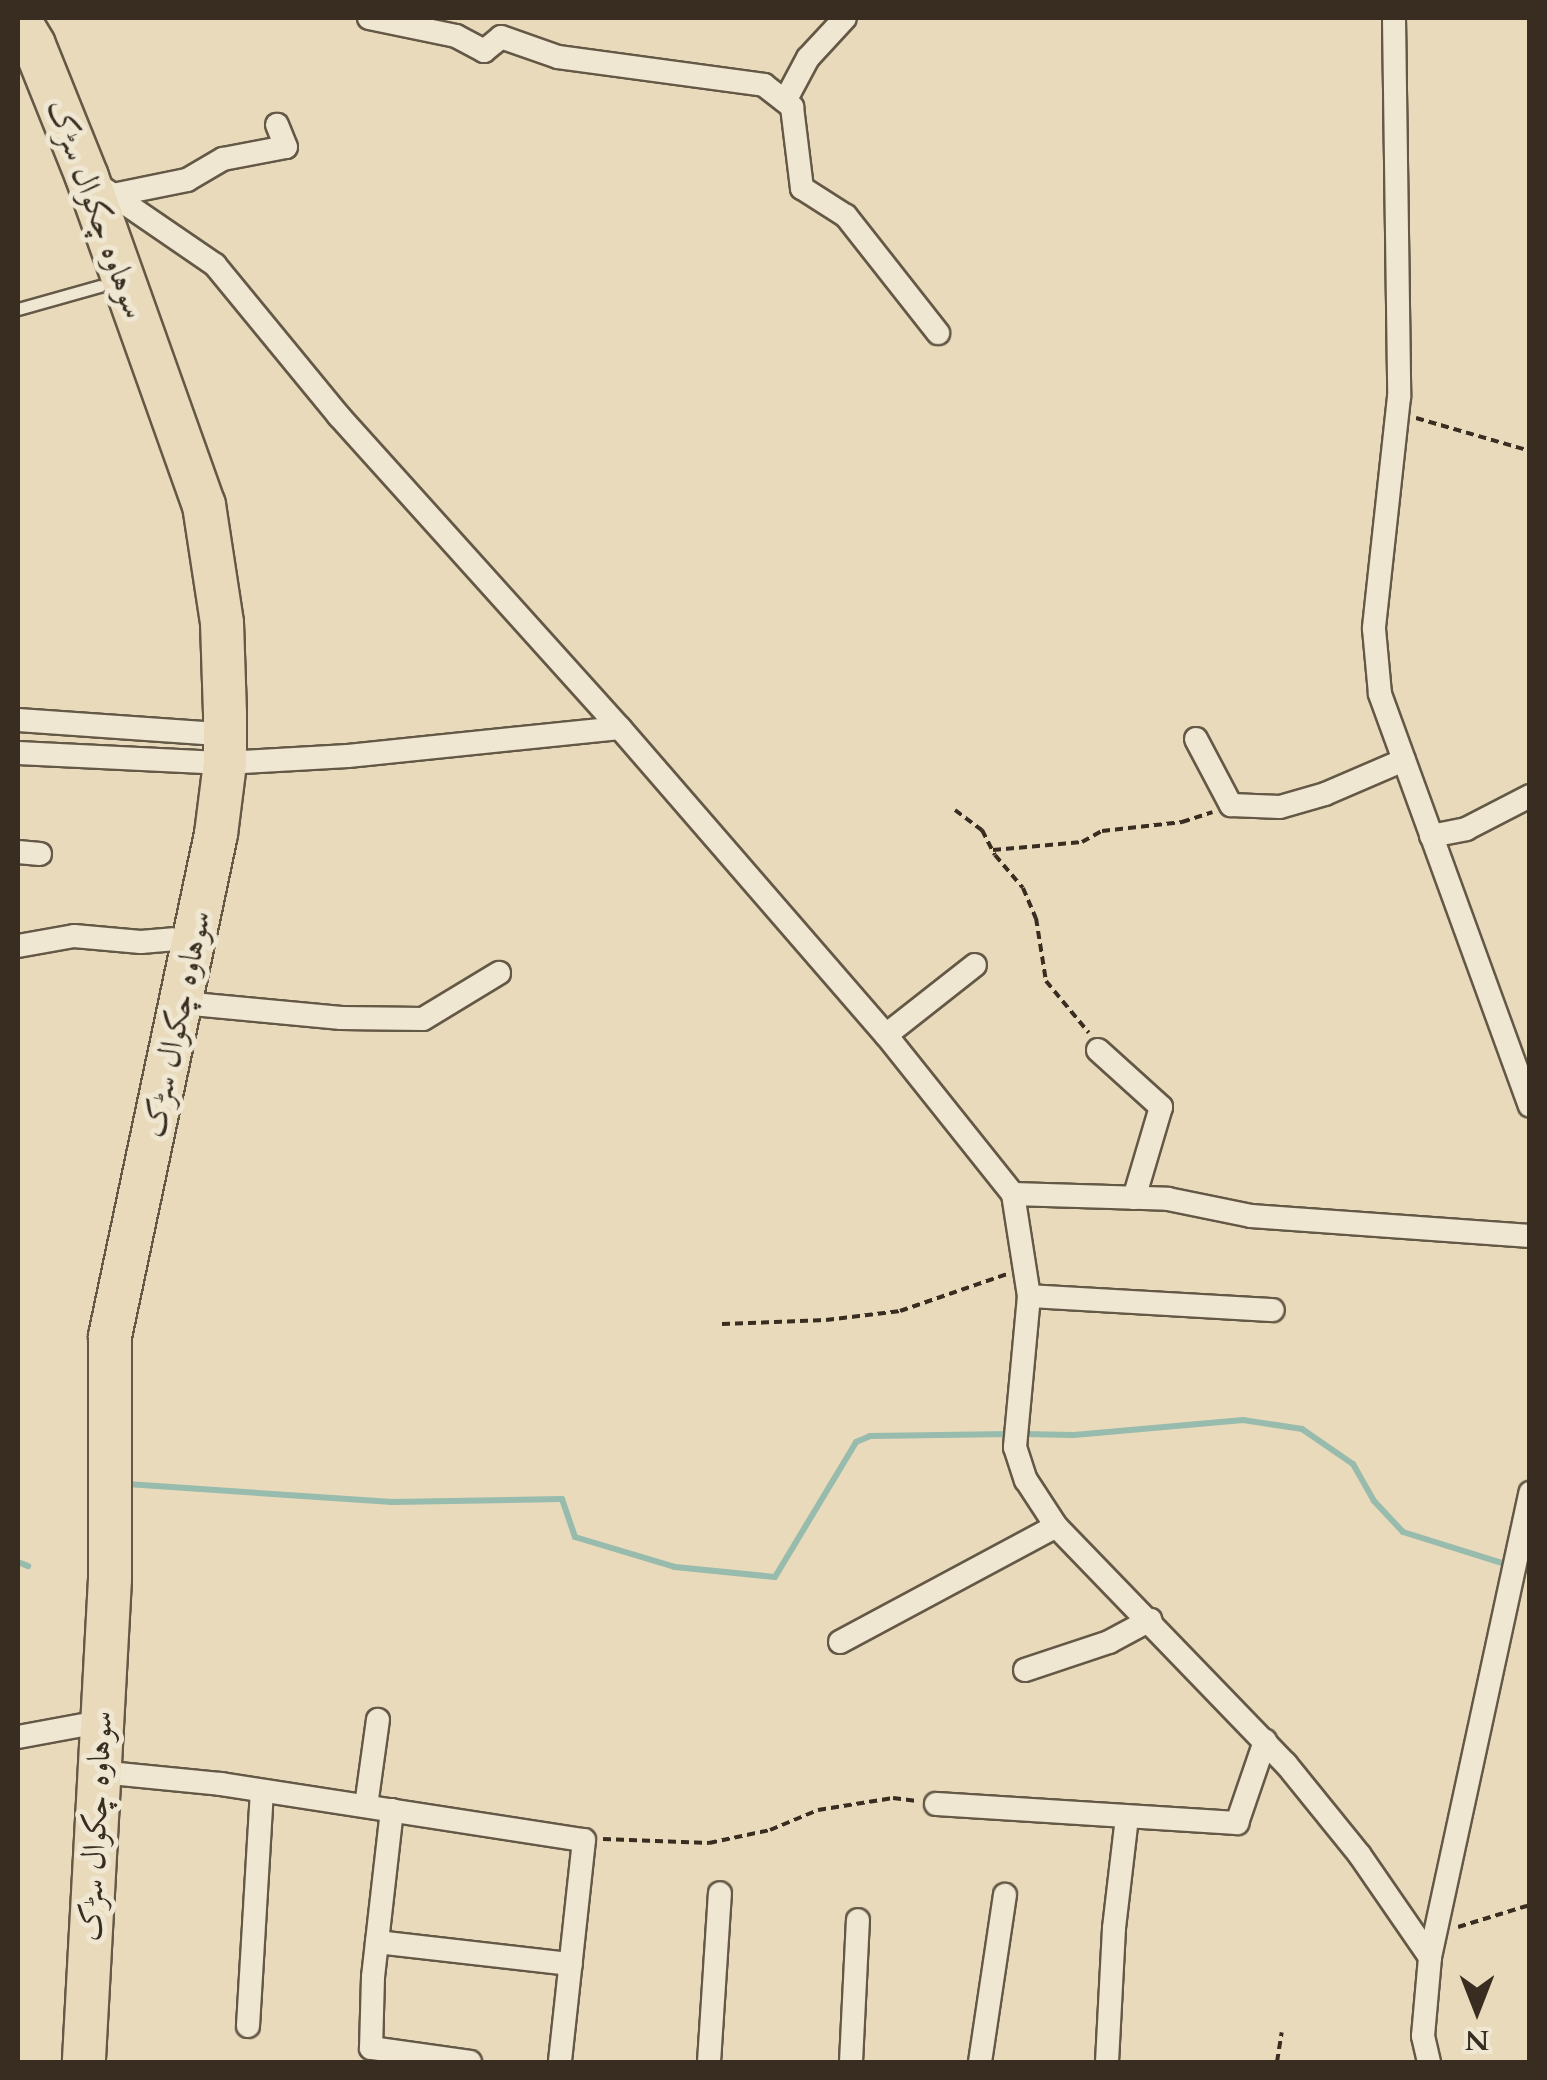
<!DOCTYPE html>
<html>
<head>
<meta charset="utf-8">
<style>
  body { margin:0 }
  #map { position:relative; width:1547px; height:2080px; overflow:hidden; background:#e8daba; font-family:Cardo,Amiri,serif }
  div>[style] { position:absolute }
  .stream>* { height:6px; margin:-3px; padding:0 3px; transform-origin:3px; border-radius:3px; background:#97bbad }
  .path>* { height:4px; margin-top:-2px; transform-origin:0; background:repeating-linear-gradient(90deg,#382d20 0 8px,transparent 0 13px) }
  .roads { filter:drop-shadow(2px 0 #645846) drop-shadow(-2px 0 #645846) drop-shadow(0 2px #645846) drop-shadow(0 -2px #645846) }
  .lane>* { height:11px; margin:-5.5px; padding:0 5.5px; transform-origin:5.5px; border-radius:5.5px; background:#f0e7d2 }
  .street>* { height:22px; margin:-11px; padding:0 11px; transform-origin:11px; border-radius:11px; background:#f0e7d2 }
  .highway>* { height:42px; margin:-21px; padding:0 21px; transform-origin:21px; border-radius:21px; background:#e8daba }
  span { translate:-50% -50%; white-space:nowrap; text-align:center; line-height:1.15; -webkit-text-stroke:10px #f0e7d2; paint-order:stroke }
  .street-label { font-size:32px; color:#382d20 }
  .frame { position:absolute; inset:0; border:20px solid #382d20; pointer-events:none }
  .north { position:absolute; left:1427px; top:1960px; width:100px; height:100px; -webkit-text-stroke:8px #f0e7d2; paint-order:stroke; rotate:180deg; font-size:28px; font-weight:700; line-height:40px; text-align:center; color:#382d20 }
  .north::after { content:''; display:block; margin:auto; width:35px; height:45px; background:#382d20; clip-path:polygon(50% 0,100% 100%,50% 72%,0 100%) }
</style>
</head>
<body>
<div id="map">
  <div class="stream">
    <i style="left:1023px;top:1434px;width:51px;rotate:1.1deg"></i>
    <i style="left:1074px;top:1435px;width:170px;rotate:-5.1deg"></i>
    <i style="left:1243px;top:1420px;width:60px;rotate:8.7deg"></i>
    <i style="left:1302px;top:1429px;width:62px;rotate:34.5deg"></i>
    <i style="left:1353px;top:1464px;width:43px;rotate:60.4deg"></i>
    <i style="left:1374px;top:1501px;width:42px;rotate:46.9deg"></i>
    <i style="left:1403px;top:1532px;width:110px;rotate:17.4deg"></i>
    <i style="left:127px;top:1484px;width:266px;rotate:3.9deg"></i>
    <i style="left:392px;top:1502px;width:170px;rotate:-1deg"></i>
    <i style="left:562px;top:1499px;width:40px;rotate:71.1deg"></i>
    <i style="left:575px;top:1537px;width:104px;rotate:16.7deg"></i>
    <i style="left:675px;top:1567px;width:100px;rotate:5.7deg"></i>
    <i style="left:775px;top:1577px;width:157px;rotate:-59deg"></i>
    <i style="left:856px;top:1442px;width:15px;rotate:-23deg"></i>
    <i style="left:870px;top:1436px;width:141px;rotate:-0.8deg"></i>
    <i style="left:18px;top:1562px;width:11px;rotate:22deg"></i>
  </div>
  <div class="path">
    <i style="left:1416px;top:418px;width:119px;rotate:16.1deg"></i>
    <i style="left:955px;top:810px;width:34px;rotate:37deg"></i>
    <i style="left:982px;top:830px;width:28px;rotate:63deg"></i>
    <i style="left:995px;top:855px;width:43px;rotate:49.7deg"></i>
    <i style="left:1023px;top:888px;width:33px;rotate:67deg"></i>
    <i style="left:1036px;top:918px;width:64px;rotate:81deg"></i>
    <i style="left:1046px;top:981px;width:67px;rotate:50.4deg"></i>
    <i style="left:993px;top:850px;width:89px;rotate:-5.1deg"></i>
    <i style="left:1082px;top:842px;width:23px;rotate:-29deg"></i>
    <i style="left:1102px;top:831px;width:81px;rotate:-6.4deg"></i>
    <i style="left:1182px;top:822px;width:32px;rotate:-18deg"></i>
    <i style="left:722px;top:1324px;width:104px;rotate:-2.2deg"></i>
    <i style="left:826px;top:1320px;width:75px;rotate:-6.9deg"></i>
    <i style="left:900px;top:1311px;width:113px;rotate:-19.1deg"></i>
    <i style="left:603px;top:1839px;width:106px;rotate:2.2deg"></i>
    <i style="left:709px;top:1843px;width:62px;rotate:-12deg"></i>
    <i style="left:770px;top:1830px;width:52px;rotate:-22.6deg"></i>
    <i style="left:818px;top:1810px;width:76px;rotate:-9.1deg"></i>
    <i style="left:893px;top:1798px;width:24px;rotate:7deg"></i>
    <i style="left:1458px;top:1927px;width:75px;rotate:-17deg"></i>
    <i style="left:1277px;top:2062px;width:30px;rotate:-81deg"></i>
  </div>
  <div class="roads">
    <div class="lane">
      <i style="left:18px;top:309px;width:85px;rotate:-15.7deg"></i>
    </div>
    <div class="street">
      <i style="left:369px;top:18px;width:89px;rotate:11.7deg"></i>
      <i style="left:456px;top:36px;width:32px;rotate:28deg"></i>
      <i style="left:484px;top:51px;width:22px;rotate:-39deg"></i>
      <i style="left:501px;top:37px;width:60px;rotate:19.3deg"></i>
      <i style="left:558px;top:57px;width:208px;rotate:7.7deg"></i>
      <i style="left:764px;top:85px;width:36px;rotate:38deg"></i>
      <i style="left:792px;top:107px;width:82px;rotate:83deg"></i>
      <i style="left:802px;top:188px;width:52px;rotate:32.5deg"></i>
      <i style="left:846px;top:216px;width:149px;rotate:51.8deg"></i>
      <i style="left:1394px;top:18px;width:379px;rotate:89.2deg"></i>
      <i style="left:1399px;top:397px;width:233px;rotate:96.2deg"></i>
      <i style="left:1374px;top:629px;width:65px;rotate:84.7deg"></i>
      <i style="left:1380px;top:694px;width:438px;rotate:70deg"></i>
      <i style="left:785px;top:101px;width:49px;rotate:-61.9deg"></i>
      <i style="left:808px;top:58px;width:54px;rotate:-47.2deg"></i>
      <i style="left:94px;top:182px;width:147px;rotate:34.4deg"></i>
      <i style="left:215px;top:265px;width:195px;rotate:50.6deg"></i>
      <i style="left:339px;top:416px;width:420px;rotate:48deg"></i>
      <i style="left:620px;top:728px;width:406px;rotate:49.1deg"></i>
      <i style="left:886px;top:1035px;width:203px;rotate:51.4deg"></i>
      <i style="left:1013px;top:1194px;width:103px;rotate:81.1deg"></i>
      <i style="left:1029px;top:1296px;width:152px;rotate:95.3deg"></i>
      <i style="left:1015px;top:1447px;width:35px;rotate:72deg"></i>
      <i style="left:1026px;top:1480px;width:55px;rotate:56.9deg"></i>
      <i style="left:1056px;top:1526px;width:331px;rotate:46deg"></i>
      <i style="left:1286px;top:1764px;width:116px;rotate:51deg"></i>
      <i style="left:1359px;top:1854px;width:125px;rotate:55.4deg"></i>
      <i style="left:113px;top:195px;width:76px;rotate:-11.5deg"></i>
      <i style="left:187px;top:180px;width:42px;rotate:-30.3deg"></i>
      <i style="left:223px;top:159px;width:64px;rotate:-10.8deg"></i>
      <i style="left:286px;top:147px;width:24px;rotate:-112deg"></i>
      <i style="left:18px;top:720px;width:186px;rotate:4deg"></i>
      <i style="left:1196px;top:739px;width:75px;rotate:62.1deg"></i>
      <i style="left:1231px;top:805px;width:49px;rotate:2.3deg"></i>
      <i style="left:1280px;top:807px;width:47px;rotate:-16.1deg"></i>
      <i style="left:1325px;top:794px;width:86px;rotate:-23.3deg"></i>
      <i style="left:18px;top:753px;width:207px;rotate:2.8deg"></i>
      <i style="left:225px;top:763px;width:123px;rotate:-3.3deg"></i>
      <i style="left:348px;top:756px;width:273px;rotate:-5.9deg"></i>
      <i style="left:1431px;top:836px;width:36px;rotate:-11deg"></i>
      <i style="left:1466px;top:829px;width:72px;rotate:-27.3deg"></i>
      <i style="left:18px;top:852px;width:22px;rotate:5deg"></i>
      <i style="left:18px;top:946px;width:57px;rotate:-10.1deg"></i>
      <i style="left:74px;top:936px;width:67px;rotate:5.1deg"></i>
      <i style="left:141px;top:942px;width:32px;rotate:-5deg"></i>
      <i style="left:182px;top:1003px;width:160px;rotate:5.4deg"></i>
      <i style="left:341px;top:1018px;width:82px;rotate:0.7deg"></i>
      <i style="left:423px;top:1019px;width:89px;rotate:-31.2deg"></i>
      <i style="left:886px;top:1035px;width:113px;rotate:-38.2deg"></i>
      <i style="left:1098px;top:1050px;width:85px;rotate:42.1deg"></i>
      <i style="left:1161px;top:1107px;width:95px;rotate:106.5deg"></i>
      <i style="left:1013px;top:1194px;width:155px;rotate:1.8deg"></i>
      <i style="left:1168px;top:1199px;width:85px;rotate:11.6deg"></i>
      <i style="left:1251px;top:1216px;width:280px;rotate:4.1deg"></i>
      <i style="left:1029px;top:1296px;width:244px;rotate:3.3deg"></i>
      <i style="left:840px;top:1642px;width:245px;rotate:-28.2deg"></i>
      <i style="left:1025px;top:1670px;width:89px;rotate:-18.4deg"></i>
      <i style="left:1109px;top:1642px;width:47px;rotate:-28.2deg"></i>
      <i style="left:18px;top:1737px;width:66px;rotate:-10.5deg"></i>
      <i style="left:99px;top:1772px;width:123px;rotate:5.6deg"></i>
      <i style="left:221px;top:1784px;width:367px;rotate:8.8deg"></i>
      <i style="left:584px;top:1840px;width:223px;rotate:96.2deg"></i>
      <i style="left:936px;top:1804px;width:302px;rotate:3.6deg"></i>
      <i style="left:1237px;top:1823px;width:87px;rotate:-71.1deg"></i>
      <i style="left:366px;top:1806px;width:87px;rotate:-82.1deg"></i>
      <i style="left:392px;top:1810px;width:168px;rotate:96.5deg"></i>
      <i style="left:373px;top:1977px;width:71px;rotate:91.6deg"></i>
      <i style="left:371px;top:2048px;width:100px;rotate:8deg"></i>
      <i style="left:377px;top:1942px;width:195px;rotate:6.5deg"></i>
      <i style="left:248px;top:2026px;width:235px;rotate:-86.6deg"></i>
      <i style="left:709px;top:2062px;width:169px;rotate:-86.3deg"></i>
      <i style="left:851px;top:2062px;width:142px;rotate:-87.2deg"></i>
      <i style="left:980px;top:2062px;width:169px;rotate:-81.5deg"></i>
      <i style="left:1107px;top:2062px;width:134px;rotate:-87deg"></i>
      <i style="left:1114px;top:1928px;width:111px;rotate:-83.3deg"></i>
      <i style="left:1429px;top:2062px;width:27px;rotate:-103deg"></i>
      <i style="left:1423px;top:2036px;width:79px;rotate:-84.9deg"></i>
      <i style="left:1430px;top:1957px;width:475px;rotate:-77.8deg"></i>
    </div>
    <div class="highway">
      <i style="left:18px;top:18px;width:31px;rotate:59deg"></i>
      <i style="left:34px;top:45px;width:142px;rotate:68.1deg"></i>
      <i style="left:87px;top:177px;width:348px;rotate:70.4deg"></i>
      <i style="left:204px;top:505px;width:119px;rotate:81.3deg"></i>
      <i style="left:222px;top:623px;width:92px;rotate:88.1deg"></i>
      <i style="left:225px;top:715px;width:48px;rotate:90deg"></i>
      <i style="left:225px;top:763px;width:72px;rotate:97.2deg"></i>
      <i style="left:216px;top:834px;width:513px;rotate:101.92deg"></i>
      <i style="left:110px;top:1336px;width:243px;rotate:90deg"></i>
      <i style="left:110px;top:1579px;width:484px;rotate:93.1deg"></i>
    </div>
  </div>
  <div class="street-label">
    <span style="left:96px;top:209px;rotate:70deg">سوہاوہ چکوال سڑک</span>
    <span style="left:177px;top:1024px;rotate:-78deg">سوہاوہ چکوال سڑک</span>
    <span style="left:96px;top:1826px;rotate:-87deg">سوہاوہ چکوال سڑک</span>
  </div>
  <div class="frame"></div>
  <div class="north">N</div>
</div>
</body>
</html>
